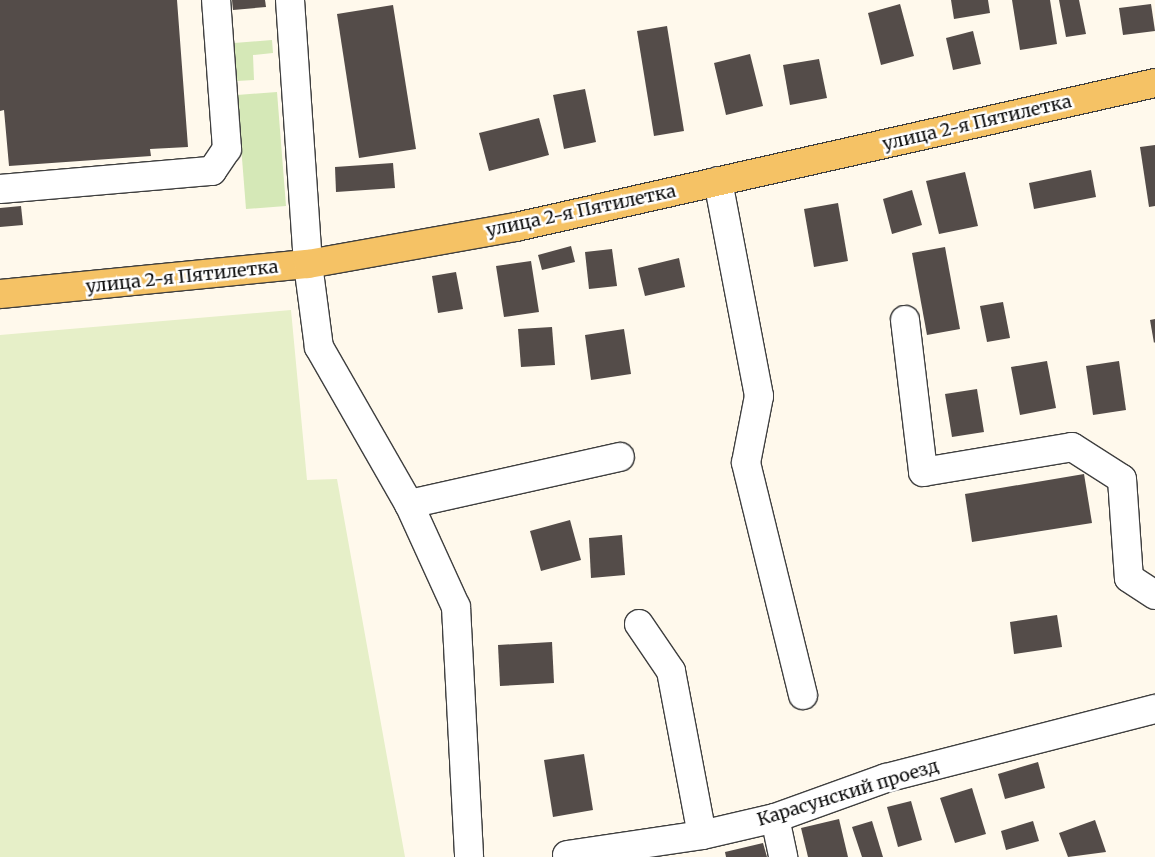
<!DOCTYPE html>
<html>
<head>
<meta charset="utf-8">
<style>
  body { margin:0 }
  #map { position:relative; width:1155px; height:857px; overflow:hidden; background:#fff9ec; font-family:Merriweather,serif }
  div>[style] { position:absolute }
  .green>* { inset:0; background:#d5e8b7 }
  .pitch>* { inset:0; background:#e6efc8 }
  .building>* { inset:0; background:#544c49 }
  .roads { filter:drop-shadow(1px 0 #3f3f3f) drop-shadow(-1px 0 #3f3f3f) drop-shadow(0 1px #3f3f3f) drop-shadow(0 -1px #3f3f3f) }
  .minor>* { height:28px; margin:-14px; padding:0 14px; transform-origin:14px; border-radius:14px; background:#fff }
  .major>* { height:28px; margin:-14px; padding:0 14px; transform-origin:14px; border-radius:14px; background:#f5c265 }
  span { translate:-50% -50%; white-space:nowrap; text-align:center; line-height:1.15; -webkit-text-stroke:5px #fff; paint-order:stroke }
  .street-label { font-size:18px; color:#0c0c0c }
</style>
</head>
<body>
<div id="map">
  <div class="green">
    <i style="clip-path:polygon(272px 40px,273px 53px,253px 55px,254px 80px,237px 81px,234px 43px)"></i>
    <i style="clip-path:polygon(277px 92px,286px 206px,246px 209px,237px 95px)"></i>
  </div>
  <div class="pitch">
    <i style="clip-path:polygon(291px 310px,307px 480px,337px 479px,405px 857px,0 857px,0 335px)"></i>
  </div>
  <div class="building">
    <i style="clip-path:polygon(0 0,177px 0,188px 147px,150px 149px,151px 156px,9px 166px,4px 110px,0 111px)"></i>
    <i style="clip-path:polygon(232px 0,265px 0,266px 7px,233px 10px)"></i>
    <i style="clip-path:polygon(951px 0,988px 0,990px 13px,954px 19px)"></i>
    <i style="clip-path:polygon(1012px 0,1050px 0,1057px 44px,1020px 50px)"></i>
    <i style="clip-path:polygon(1059px 0,1079px 0,1086px 34px,1066px 37px)"></i>
    <i style="clip-path:polygon(900px 4px,914px 56px,881px 65px,868px 13px)"></i>
    <i style="clip-path:polygon(1151px 4px,1155px 31px,1123px 35px,1119px 8px)"></i>
    <i style="clip-path:polygon(393px 5px,416px 149px,359px 158px,337px 14px)"></i>
    <i style="clip-path:polygon(667px 26px,684px 131px,654px 136px,637px 31px)"></i>
    <i style="clip-path:polygon(973px 31px,981px 64px,953px 70px,946px 38px)"></i>
    <i style="clip-path:polygon(750px 54px,763px 106px,726px 115px,714px 63px)"></i>
    <i style="clip-path:polygon(819px 59px,827px 98px,790px 105px,783px 65px)"></i>
    <i style="clip-path:polygon(585px 89px,596px 142px,564px 149px,553px 95px)"></i>
    <i style="clip-path:polygon(539px 118px,549px 155px,489px 171px,479px 133px)"></i>
    <i style="clip-path:polygon(1155px 145px,1155px 206px,1149px 207px,1140px 147px)"></i>
    <i style="clip-path:polygon(393px 163px,395px 188px,336px 192px,335px 167px)"></i>
    <i style="clip-path:polygon(1091px 170px,1096px 197px,1034px 209px,1029px 183px)"></i>
    <i style="clip-path:polygon(965px 172px,978px 226px,939px 234px,926px 181px)"></i>
    <i style="clip-path:polygon(912px 190px,922px 225px,892px 234px,883px 199px)"></i>
    <i style="clip-path:polygon(838px 203px,848px 261px,814px 267px,804px 209px)"></i>
    <i style="clip-path:polygon(21px 206px,23px 225px,0 227px,0 208px)"></i>
    <i style="clip-path:polygon(571px 246px,575px 262px,542px 270px,538px 255px)"></i>
    <i style="clip-path:polygon(945px 247px,960px 329px,927px 335px,912px 253px)"></i>
    <i style="clip-path:polygon(612px 249px,617px 286px,589px 289px,585px 252px)"></i>
    <i style="clip-path:polygon(679px 258px,685px 287px,645px 296px,638px 268px)"></i>
    <i style="clip-path:polygon(531px 261px,539px 312px,504px 317px,496px 266px)"></i>
    <i style="clip-path:polygon(456px 272px,463px 309px,438px 313px,432px 276px)"></i>
    <i style="clip-path:polygon(1003px 302px,1010px 338px,987px 342px,980px 306px)"></i>
    <i style="clip-path:polygon(1155px 319px,1155px 342px,1154px 343px,1150px 320px)"></i>
    <i style="clip-path:polygon(552px 327px,555px 365px,521px 367px,518px 329px)"></i>
    <i style="clip-path:polygon(624px 329px,631px 374px,591px 380px,585px 335px)"></i>
    <i style="clip-path:polygon(1047px 361px,1056px 408px,1020px 415px,1011px 367px)"></i>
    <i style="clip-path:polygon(1119px 361px,1126px 410px,1093px 415px,1086px 366px)"></i>
    <i style="clip-path:polygon(977px 389px,984px 432px,952px 437px,945px 394px)"></i>
    <i style="clip-path:polygon(1084px 474px,1092px 523px,972px 542px,965px 494px)"></i>
    <i style="clip-path:polygon(570px 520px,581px 560px,541px 571px,530px 531px)"></i>
    <i style="clip-path:polygon(622px 535px,625px 575px,591px 578px,589px 538px)"></i>
    <i style="clip-path:polygon(1057px 615px,1062px 647px,1014px 654px,1010px 622px)"></i>
    <i style="clip-path:polygon(552px 642px,554px 683px,500px 686px,498px 645px)"></i>
    <i style="clip-path:polygon(584px 754px,593px 810px,553px 817px,544px 760px)"></i>
    <i style="clip-path:polygon(1038px 762px,1045px 788px,1005px 799px,998px 774px)"></i>
    <i style="clip-path:polygon(972px 788px,986px 834px,955px 843px,940px 798px)"></i>
    <i style="clip-path:polygon(911px 801px,922px 840px,898px 847px,887px 807px)"></i>
    <i style="clip-path:polygon(839px 819px,848px 857px,808px 857px,801px 828px)"></i>
    <i style="clip-path:polygon(1095px 820px,1106px 852px,1068px 857px,1059px 833px)"></i>
    <i style="clip-path:polygon(872px 821px,883px 857px,862px 857px,852px 827px)"></i>
    <i style="clip-path:polygon(1033px 821px,1039px 841px,1006px 850px,1001px 831px)"></i>
    <i style="clip-path:polygon(763px 843px,767px 857px,726px 857px,725px 852px)"></i>
  </div>
  <div class="roads">
    <div class="minor">
      <i style="left:290px;top:0;width:265px;rotate:86.1deg"></i>
      <i style="left:308px;top:264px;width:84px;rotate:82.5deg"></i>
      <i style="left:319px;top:347px;width:181px;rotate:60.2deg"></i>
      <i style="left:409px;top:504px;width:113px;rotate:65.5deg"></i>
      <i style="left:456px;top:607px;width:250px;rotate:87deg"></i>
      <i style="left:718px;top:181px;width:219px;rotate:79.2deg"></i>
      <i style="left:759px;top:396px;width:68px;rotate:101deg"></i>
      <i style="left:746px;top:463px;width:239px;rotate:76.2deg"></i>
      <i style="left:0;top:189px;width:213px;rotate:-4.9deg"></i>
      <i style="left:212px;top:171px;width:27px;rotate:-56deg"></i>
      <i style="left:227px;top:149px;width:149px;rotate:-94.2deg"></i>
      <i style="left:905px;top:320px;width:153px;rotate:83.2deg"></i>
      <i style="left:923px;top:472px;width:151px;rotate:-9.5deg"></i>
      <i style="left:1072px;top:447px;width:59px;rotate:32.6deg"></i>
      <i style="left:1122px;top:479px;width:99px;rotate:86deg"></i>
      <i style="left:1129px;top:578px;width:31px;rotate:33deg"></i>
      <i style="left:409px;top:504px;width:216px;rotate:-12.6deg"></i>
      <i style="left:639px;top:624px;width:57px;rotate:55.8deg"></i>
      <i style="left:671px;top:671px;width:167px;rotate:79.3deg"></i>
      <i style="left:775px;top:818px;width:40px;rotate:78deg"></i>
      <i style="left:567px;top:855px;width:136px;rotate:-8.4deg"></i>
      <i style="left:702px;top:835px;width:75px;rotate:-13.1deg"></i>
      <i style="left:775px;top:818px;width:118px;rotate:-19.8deg"></i>
      <i style="left:886px;top:778px;width:278px;rotate:-14.4deg"></i>
    </div>
    <div class="major">
      <i style="left:0;top:294px;width:309px;rotate:-5.6deg"></i>
      <i style="left:308px;top:264px;width:211px;rotate:-10.1deg"></i>
      <i style="left:516px;top:227px;width:655px;rotate:-12.7deg"></i>
    </div>
  </div>
  <div class="street-label">
    <span style="left:977px;top:123px;rotate:-13deg">улица 2-я Пятилетка</span>
    <span style="left:581px;top:211px;rotate:-12deg">улица 2-я Пятилетка</span>
    <span style="left:182px;top:277px;rotate:-6deg">улица 2-я Пятилетка</span>
    <span style="left:848px;top:793px;rotate:-17deg">Карасунский проезд</span>
  </div>
</div>
</body>
</html>
